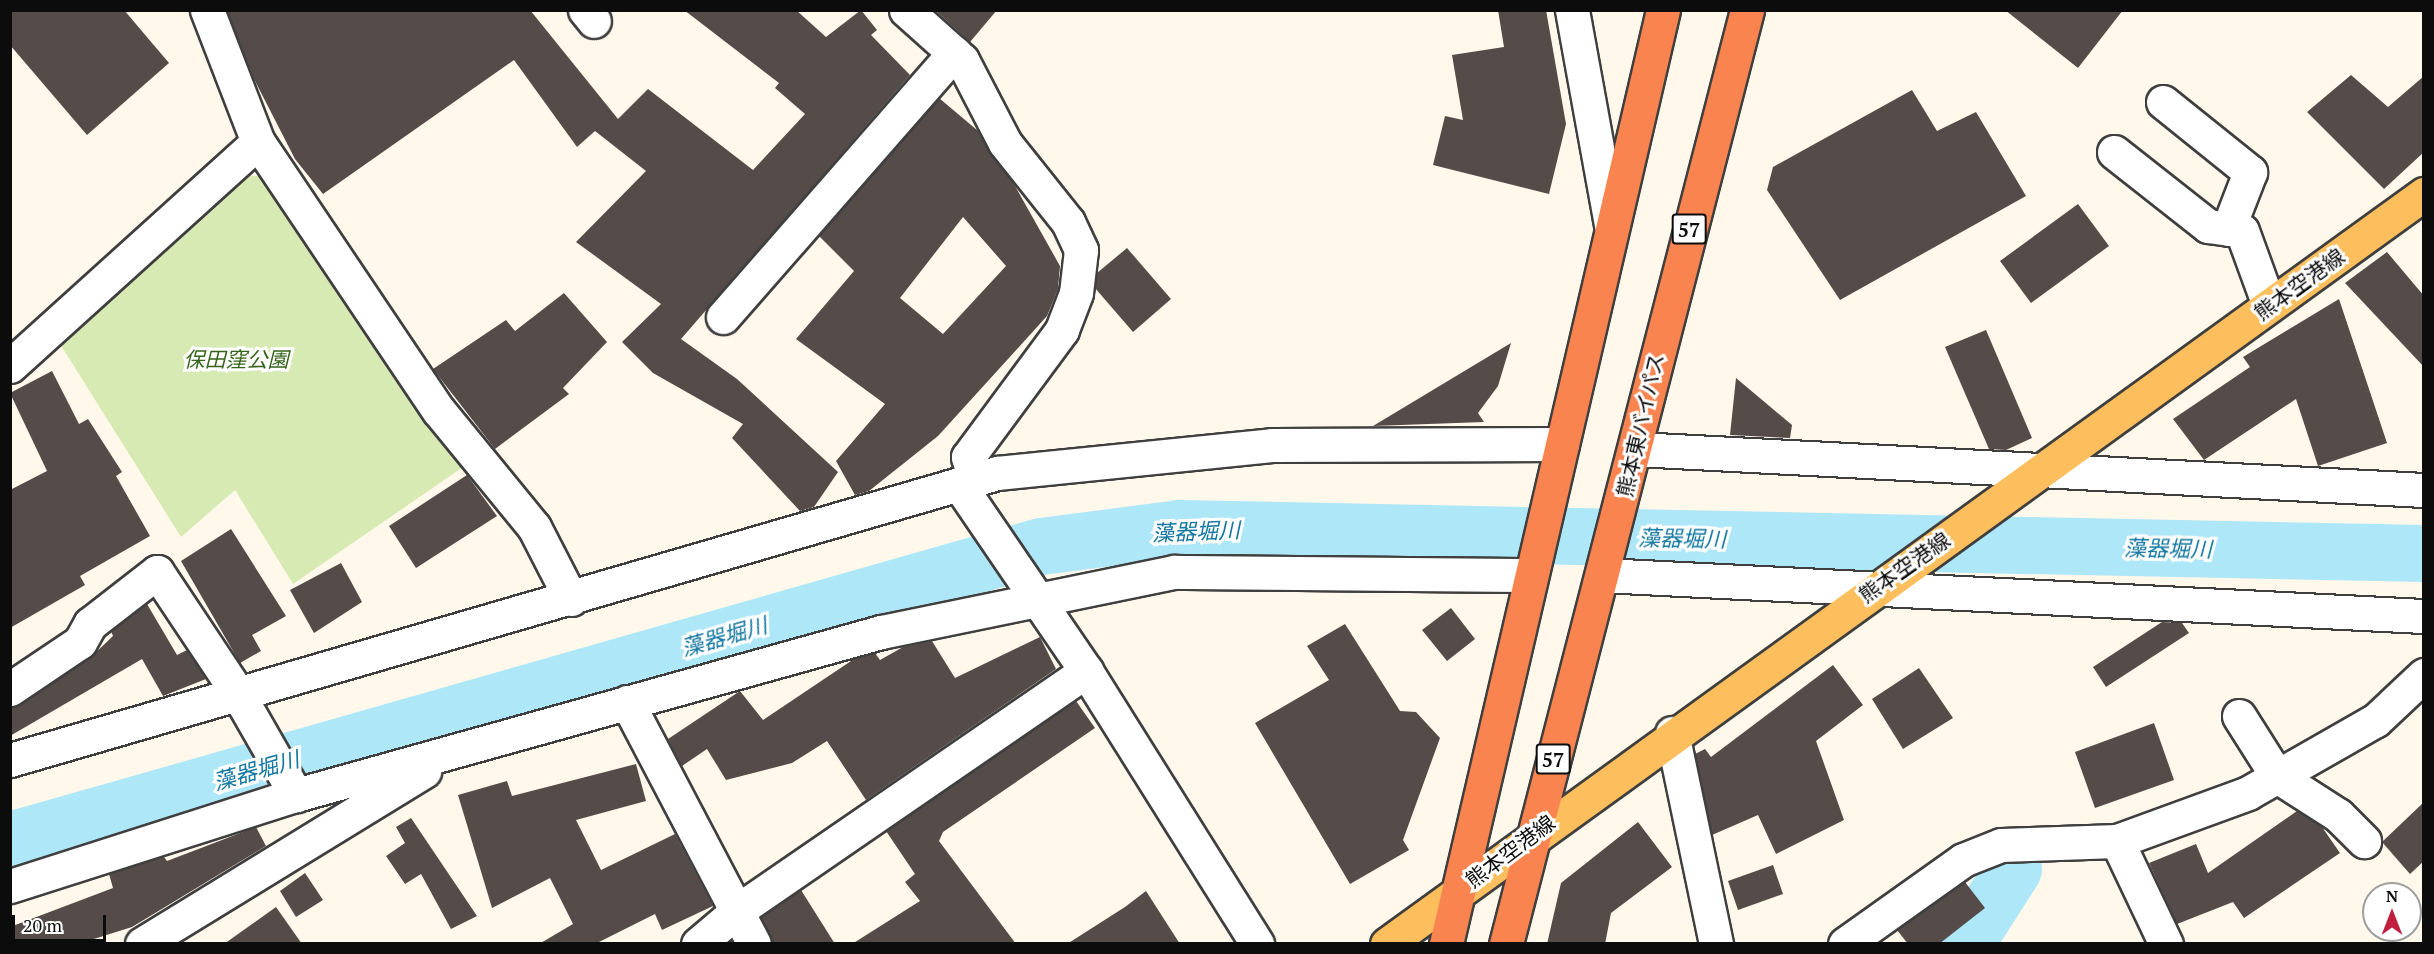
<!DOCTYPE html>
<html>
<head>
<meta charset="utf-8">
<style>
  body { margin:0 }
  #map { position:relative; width:2434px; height:954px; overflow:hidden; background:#fff8eb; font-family:"PT Serif","Noto Sans JP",serif }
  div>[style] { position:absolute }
  .green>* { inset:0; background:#d8eab4 }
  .river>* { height:57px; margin:-28.5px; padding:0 28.5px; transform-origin:28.5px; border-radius:28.5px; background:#aee7f8 }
  .building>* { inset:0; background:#554b48 }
  .roads { filter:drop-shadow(2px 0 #3f3f3f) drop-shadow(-2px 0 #3f3f3f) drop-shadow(0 2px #3f3f3f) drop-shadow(0 -2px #3f3f3f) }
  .minor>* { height:33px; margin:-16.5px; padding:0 16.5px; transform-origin:16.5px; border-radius:16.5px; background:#fff }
  .major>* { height:33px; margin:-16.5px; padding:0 16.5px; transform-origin:16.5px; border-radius:16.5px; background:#fdbf5d }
  .highway>* { height:33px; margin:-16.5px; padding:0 16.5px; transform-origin:16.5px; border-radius:16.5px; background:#f9844f }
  span { translate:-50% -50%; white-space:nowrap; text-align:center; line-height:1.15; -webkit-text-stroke:6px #fff; paint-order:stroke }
  .shield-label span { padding:2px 4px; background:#fff; border:2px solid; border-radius:4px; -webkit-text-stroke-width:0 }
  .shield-label { font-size:20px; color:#0c0c0c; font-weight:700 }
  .street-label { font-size:21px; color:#0c0c0c }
  .park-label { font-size:21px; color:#35651b; font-style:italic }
  .water-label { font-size:22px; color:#1277a1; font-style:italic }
  .frame { position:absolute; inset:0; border:12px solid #0c0c0c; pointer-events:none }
  .north { position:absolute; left:2362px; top:882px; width:60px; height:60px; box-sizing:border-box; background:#fff; border:2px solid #9e9e9e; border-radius:50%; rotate:0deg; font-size:16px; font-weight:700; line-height:24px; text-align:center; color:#0c0c0c }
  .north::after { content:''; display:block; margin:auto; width:21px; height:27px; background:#c0203e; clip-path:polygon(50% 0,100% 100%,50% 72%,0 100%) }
  .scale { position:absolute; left:12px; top:915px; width:94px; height:27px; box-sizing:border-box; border:3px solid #0c0c0c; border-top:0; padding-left:8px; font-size:18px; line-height:21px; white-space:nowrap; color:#0c0c0c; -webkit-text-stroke:4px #fff; paint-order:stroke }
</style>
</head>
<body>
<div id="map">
  <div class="green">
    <i style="clip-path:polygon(244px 175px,267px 177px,469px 463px,293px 584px,235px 490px,181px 537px,60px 344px)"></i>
  </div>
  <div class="river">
    <i style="left:10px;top:840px;width:1072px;rotate:-15.92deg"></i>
    <i style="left:1041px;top:546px;width:139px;rotate:-7.4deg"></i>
    <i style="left:1179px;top:528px;width:1245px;rotate:1.15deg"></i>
    <i style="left:1965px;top:944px;width:89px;rotate:-57.4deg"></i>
  </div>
  <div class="building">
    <i style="clip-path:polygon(10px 10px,124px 10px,169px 63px,87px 135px,10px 45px)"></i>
    <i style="clip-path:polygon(227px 10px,530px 10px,618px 119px,648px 89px,753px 170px,805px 114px,775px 88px,779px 83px,684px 10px,796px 10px,826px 37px,861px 10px,877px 30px,871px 35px,910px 75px,681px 339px,737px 379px,838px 472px,814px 507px,800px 511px,732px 438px,743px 424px,653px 373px,622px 342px,661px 304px,576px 242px,646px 171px,595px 131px,577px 147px,514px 60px,323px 194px,295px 159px,254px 79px)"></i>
    <i style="clip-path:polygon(935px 10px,997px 10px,970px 42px)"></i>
    <i style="clip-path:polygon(1498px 10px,1546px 10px,1566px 124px,1549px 194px,1433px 165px,1445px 116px,1463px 120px,1452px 55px,1504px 47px)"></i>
    <i style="clip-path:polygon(2005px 10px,2123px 10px,2078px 68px)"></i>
    <i style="clip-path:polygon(2351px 75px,2388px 107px,2424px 76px,2424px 152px,2384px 189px,2307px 112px)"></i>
    <i style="clip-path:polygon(1912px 90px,1937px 131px,1976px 112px,2026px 196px,1840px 300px,1767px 190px,1773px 167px)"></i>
    <i style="clip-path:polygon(evenodd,939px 98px,977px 130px,1015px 186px,1060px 266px,1058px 289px,1047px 316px,938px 436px,869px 491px,855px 495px,836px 461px,885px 404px,796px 339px,854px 271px,819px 236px,939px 98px,963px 217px,1006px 266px,943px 334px,900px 298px,963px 217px)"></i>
    <i style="clip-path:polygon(2078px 204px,2109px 246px,2031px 303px,2000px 261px)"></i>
    <i style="clip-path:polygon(1127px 248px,1171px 299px,1133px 332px,1095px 288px,1097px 273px)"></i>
    <i style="clip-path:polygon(2387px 252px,2424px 296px,2424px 367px,2345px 283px)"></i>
    <i style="clip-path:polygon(564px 293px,607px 342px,563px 388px,569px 394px,495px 449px,433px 369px,506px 320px,515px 331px)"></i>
    <i style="clip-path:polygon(2339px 299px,2387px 443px,2318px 466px,2296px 399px,2204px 460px,2173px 419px,2250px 367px,2243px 357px)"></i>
    <i style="clip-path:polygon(1986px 330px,2032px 438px,2006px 450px,1989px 449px,1945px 347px)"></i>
    <i style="clip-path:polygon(1511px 343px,1498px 386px,1478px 413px,1484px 422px,1373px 426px)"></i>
    <i style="clip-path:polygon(52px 371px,79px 424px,88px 419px,122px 472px,116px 476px,150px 536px,80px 576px,85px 585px,10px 628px,10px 490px,47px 471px,10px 393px)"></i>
    <i style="clip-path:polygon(1736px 378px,1792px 425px,1790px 438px,1730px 435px)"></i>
    <i style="clip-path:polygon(467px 475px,497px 516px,416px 568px,389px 526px)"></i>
    <i style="clip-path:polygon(231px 529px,286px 616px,252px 635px,261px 651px,240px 663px,181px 561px)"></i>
    <i style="clip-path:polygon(341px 563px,362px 602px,314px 633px,290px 590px)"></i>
    <i style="clip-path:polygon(147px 604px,177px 655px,187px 650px,206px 679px,163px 696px,142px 659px,10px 736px,10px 708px,90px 658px,113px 636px,111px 631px)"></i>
    <i style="clip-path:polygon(1451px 608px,1475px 639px,1447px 661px,1422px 630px)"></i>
    <i style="clip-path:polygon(2162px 622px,2182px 623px,2189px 633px,2106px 687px,2093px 667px)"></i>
    <i style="clip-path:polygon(1345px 624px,1400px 711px,1416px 712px,1440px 738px,1403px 840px,1409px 850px,1350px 884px,1255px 723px,1329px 680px,1307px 646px)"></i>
    <i style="clip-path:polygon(1040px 637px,1056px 669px,866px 800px,827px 741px,792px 763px,726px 780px,707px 749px,682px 766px,668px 739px,740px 691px,763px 720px,854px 659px,875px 653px,880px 660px,903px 647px,932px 641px,955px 678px)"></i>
    <i style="clip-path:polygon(1833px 665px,1863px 705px,1816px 741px,1844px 820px,1776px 854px,1758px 815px,1712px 835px,1695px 754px,1705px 749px,1711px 757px)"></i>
    <i style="clip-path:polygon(1919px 668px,1953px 718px,1903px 749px,1872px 699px)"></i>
    <i style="clip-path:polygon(1076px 701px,1095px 728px,943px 832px,939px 841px,1016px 944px,852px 944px,920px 901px,905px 882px,915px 874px,886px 831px)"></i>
    <i style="clip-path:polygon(2154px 723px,2174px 780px,2095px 808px,2075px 752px)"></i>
    <i style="clip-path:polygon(636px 764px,646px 801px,576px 820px,601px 870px,675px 834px,713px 906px,662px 930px,655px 914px,595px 944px,539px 944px,573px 924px,550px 878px,492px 908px,458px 795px,507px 781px,512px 796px)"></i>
    <i style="clip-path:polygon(2424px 802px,2424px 861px,2410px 874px,2382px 842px)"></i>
    <i style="clip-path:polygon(2297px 811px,2322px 827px,2340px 853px,2244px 918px,2233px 902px,2177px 924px,2149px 863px,2196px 844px,2208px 873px)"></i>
    <i style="clip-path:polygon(411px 818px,477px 916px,451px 929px,421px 874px,405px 884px,386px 856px,405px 843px,396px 827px)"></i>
    <i style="clip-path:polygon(1638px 822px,1672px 867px,1611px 913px,1605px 944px,1547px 944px,1561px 883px)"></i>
    <i style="clip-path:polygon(256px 827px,266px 846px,132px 927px,78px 944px,10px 944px,10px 927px,113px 888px,109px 874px,164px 857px,167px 861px)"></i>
    <i style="clip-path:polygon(1773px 865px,1783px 894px,1738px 910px,1728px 881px)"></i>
    <i style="clip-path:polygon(305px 873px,323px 900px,296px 917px,280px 891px)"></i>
    <i style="clip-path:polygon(1965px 882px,1985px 908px,1939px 944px,1908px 944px,1897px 930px)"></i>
    <i style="clip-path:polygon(801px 890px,835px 944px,773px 944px,761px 917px)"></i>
    <i style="clip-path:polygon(1146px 891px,1180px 944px,1067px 944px,1125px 907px)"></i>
    <i style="clip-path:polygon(276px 907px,302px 944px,224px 944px)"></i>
  </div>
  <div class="roads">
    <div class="minor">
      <i style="left:207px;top:10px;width:142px;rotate:68.9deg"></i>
      <i style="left:258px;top:142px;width:324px;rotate:56.1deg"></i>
      <i style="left:439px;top:411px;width:150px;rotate:50.7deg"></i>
      <i style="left:534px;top:527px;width:81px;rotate:62.8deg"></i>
      <i style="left:585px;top:10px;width:14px;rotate:51deg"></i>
      <i style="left:906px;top:10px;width:75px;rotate:41.8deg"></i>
      <i style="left:962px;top:60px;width:93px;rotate:62.6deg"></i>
      <i style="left:1005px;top:143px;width:101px;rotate:51.4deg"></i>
      <i style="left:1068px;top:222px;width:31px;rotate:65deg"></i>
      <i style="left:1081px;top:250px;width:43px;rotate:96.6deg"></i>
      <i style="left:1076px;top:293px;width:40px;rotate:111deg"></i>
      <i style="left:1062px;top:330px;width:158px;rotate:126.5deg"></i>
      <i style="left:968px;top:457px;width:24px;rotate:73deg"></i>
      <i style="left:1572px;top:10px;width:219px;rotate:79.7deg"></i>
      <i style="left:2163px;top:102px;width:112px;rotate:38.8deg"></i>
      <i style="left:2250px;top:172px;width:61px;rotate:111.1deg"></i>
      <i style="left:2114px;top:152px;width:120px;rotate:38.2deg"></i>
      <i style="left:2208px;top:226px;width:34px;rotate:8deg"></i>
      <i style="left:2242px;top:231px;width:79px;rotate:70deg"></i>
      <i style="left:723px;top:317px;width:351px;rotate:-48.8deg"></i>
      <i style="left:10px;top:366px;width:334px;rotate:-42.1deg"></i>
      <i style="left:1636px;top:449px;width:789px;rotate:2.98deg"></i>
      <i style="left:960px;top:486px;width:224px;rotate:55.7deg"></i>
      <i style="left:1086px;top:671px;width:322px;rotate:57.9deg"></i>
      <i style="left:1602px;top:575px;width:823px;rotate:2.86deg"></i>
      <i style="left:10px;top:689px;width:84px;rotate:-33.9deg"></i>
      <i style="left:80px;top:642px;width:21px;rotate:-61deg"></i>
      <i style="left:90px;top:624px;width:85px;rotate:-37.8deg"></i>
      <i style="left:157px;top:572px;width:144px;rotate:56.3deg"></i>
      <i style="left:237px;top:692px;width:119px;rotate:60.2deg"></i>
      <i style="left:627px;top:702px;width:273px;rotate:62.3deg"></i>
      <i style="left:2239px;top:716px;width:71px;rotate:57.7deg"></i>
      <i style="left:2277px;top:776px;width:72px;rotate:32.6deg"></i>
      <i style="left:2338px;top:815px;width:37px;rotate:45deg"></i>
      <i style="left:1672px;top:733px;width:216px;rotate:78.2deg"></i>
      <i style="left:10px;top:760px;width:1028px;rotate:-16.21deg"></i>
      <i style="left:997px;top:473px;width:276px;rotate:-5.8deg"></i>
      <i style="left:1272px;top:445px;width:290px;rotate:-0.2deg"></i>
      <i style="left:2117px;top:841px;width:114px;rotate:64.6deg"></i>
      <i style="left:10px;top:886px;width:300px;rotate:-17.7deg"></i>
      <i style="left:296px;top:795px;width:607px;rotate:-15.57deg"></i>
      <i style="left:881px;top:632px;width:299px;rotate:-11.6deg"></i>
      <i style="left:1174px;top:572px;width:357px;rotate:0.5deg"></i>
      <i style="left:142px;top:944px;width:331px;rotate:-31.5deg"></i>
      <i style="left:698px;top:944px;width:51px;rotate:-40.2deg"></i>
      <i style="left:737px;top:911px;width:424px;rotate:-34.5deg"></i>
      <i style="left:1845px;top:944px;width:145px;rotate:-35.4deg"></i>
      <i style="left:1963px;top:860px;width:41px;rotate:-21.5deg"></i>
      <i style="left:2001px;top:845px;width:116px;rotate:-2deg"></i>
      <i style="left:2117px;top:841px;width:140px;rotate:-20.1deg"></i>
      <i style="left:2248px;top:793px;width:147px;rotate:-29.7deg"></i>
      <i style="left:2376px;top:720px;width:66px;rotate:-43.2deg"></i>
    </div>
    <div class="major">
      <i style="left:1387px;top:944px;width:1280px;rotate:-35.88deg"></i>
    </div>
    <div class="highway">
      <i style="left:1446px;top:944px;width:959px;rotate:-76.92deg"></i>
      <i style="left:1506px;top:944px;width:965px;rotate:-75.53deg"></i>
    </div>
  </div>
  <div class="shield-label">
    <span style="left:1689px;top:229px">57</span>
    <span style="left:1553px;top:759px">57</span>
  </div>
  <div class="street-label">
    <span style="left:2299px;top:284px;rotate:-36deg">熊本空港線</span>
    <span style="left:1640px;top:425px;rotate:-77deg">熊本東バイパス</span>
    <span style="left:1904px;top:567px;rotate:-35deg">熊本空港線</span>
    <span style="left:1510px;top:851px;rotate:-37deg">熊本空港線</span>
  </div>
  <div class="park-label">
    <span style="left:236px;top:359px">保田窪公園</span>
  </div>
  <div class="water-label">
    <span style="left:1196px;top:531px;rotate:-2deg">藻器堀川</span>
    <span style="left:1682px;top:538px;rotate:1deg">藻器堀川</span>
    <span style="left:2168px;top:548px;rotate:1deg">藻器堀川</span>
    <span style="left:724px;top:636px;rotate:-16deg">藻器堀川</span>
    <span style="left:256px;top:770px;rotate:-16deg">藻器堀川</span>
  </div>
  <div class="frame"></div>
  <div class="north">N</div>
  <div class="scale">20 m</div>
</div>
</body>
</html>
